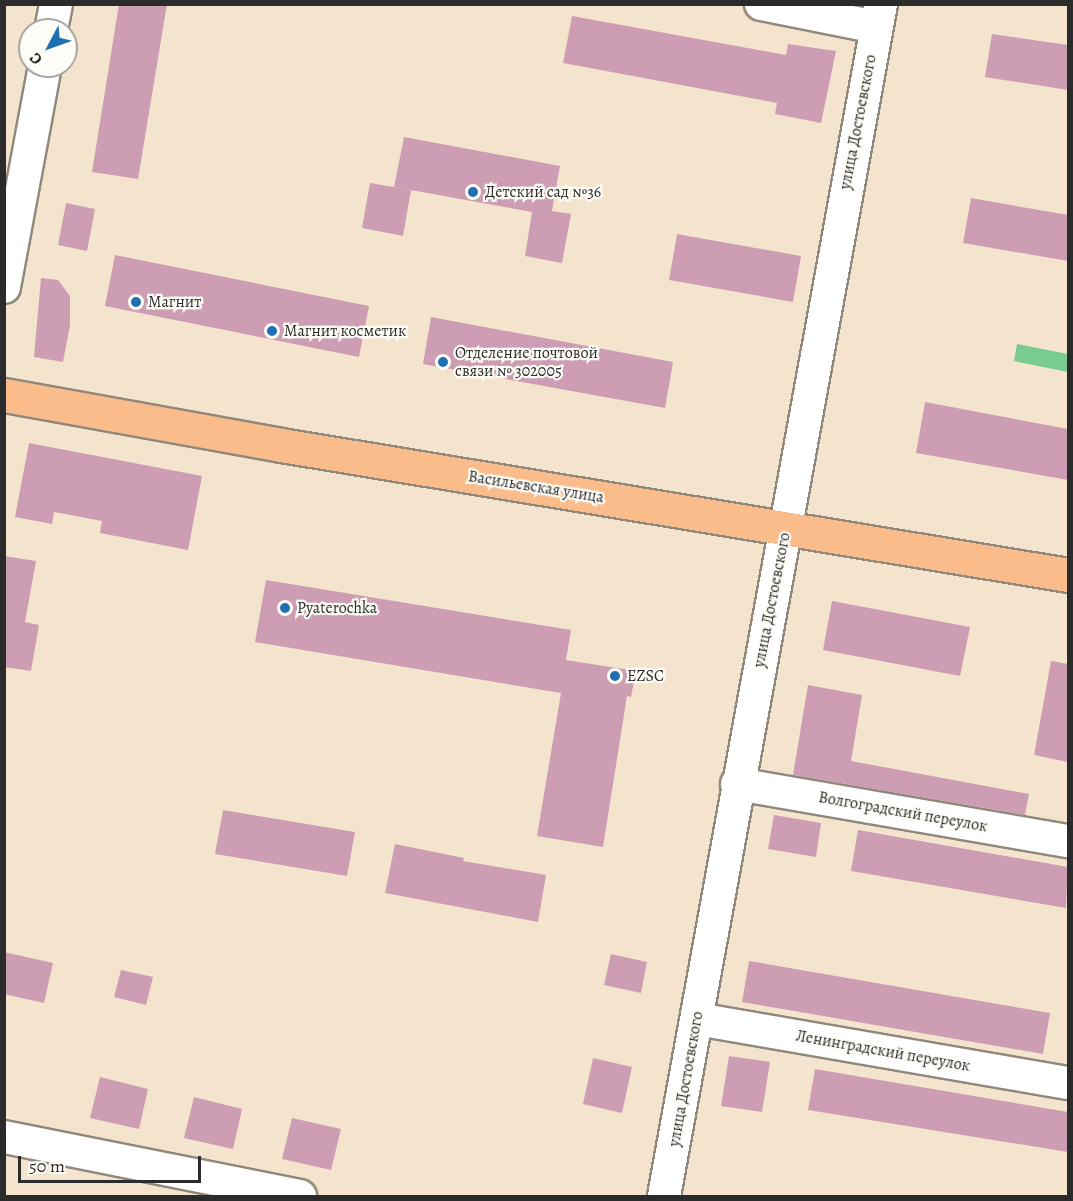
<!DOCTYPE html>
<html>
<head>
<meta charset="utf-8">
<style>
  body { margin:0 }
  #map { position:relative; width:1073px; height:1201px; overflow:hidden; background:#f5e4cd; font-family:Alegreya,serif }
  div>[style] { position:absolute }
  .green>* { inset:0; background:#79cc8f }
  .building>* { inset:0; background:#cd9eb3 }
  .roads { filter:drop-shadow(2px 0 #90887c) drop-shadow(-2px 0 #90887c) drop-shadow(0 2px #90887c) drop-shadow(0 -2px #90887c) }
  .minor>* { height:32px; margin:-16px; padding:0 16px; transform-origin:16px; border-radius:16px; background:#fff }
  .major>* { height:33px; margin:-16.5px; padding:0 16.5px; transform-origin:16.5px; border-radius:16.5px; background:#f9bc8a }
  .dots>* { width:16px; height:16px; translate:-50% -50%; box-sizing:border-box; border:3px solid #fdfcf7; border-radius:50% }
  span { translate:-50% -50%; white-space:nowrap; text-align:center; line-height:1.15; -webkit-text-stroke:4.5px #fdfcf7; paint-order:stroke }
  .street-label { font-size:16px; color:#2b2b2b }
  .poi-label { font-size:16px; color:#2b2b2b }
  .left { translate:0 -50%; text-align:left }
  .frame { position:absolute; inset:0; border:6px solid #2b2b2b; pointer-events:none }
  .north { position:absolute; left:18px; top:18px; width:60px; height:60px; box-sizing:border-box; background:#fdfcf7; border:2px solid #a9a8a5; border-radius:50%; rotate:229deg; font-size:16px; font-weight:700; line-height:24px; text-align:center; color:#2b2b2b }
  .north::after { content:''; display:block; margin:auto; width:21px; height:27px; background:#1f6fb2; clip-path:polygon(50% 0,100% 100%,50% 72%,0 100%) }
  .scale { position:absolute; left:18px; top:1156px; width:183px; height:27px; box-sizing:border-box; border:3px solid #2b2b2b; border-top:0; padding-left:8px; font-size:18px; line-height:21px; white-space:nowrap; color:#2b2b2b; -webkit-text-stroke:4px #fdfcf7; paint-order:stroke }
</style>
</head>
<body>
<div id="map">
  <div class="green">
    <i style="clip-path:polygon(1017px 344px,1068px 354px,1068px 372px,1014px 361px)"></i>
  </div>
  <div class="building">
    <i style="clip-path:polygon(119px 4px,167px 4px,138px 179px,92px 172px)"></i>
    <i style="clip-path:polygon(572px 16px,786px 55px,788px 44px,836px 51px,821px 123px,775px 114px,777px 103px,563px 63px)"></i>
    <i style="clip-path:polygon(992px 34px,1068px 45px,1068px 90px,985px 77px)"></i>
    <i style="clip-path:polygon(404px 137px,560px 166px,552px 211px,571px 214px,562px 263px,525px 256px,532px 212px,394px 187px)"></i>
    <i style="clip-path:polygon(370px 183px,411px 190px,403px 236px,362px 228px)"></i>
    <i style="clip-path:polygon(971px 198px,1068px 215px,1068px 261px,963px 243px)"></i>
    <i style="clip-path:polygon(66px 203px,95px 209px,87px 251px,58px 245px)"></i>
    <i style="clip-path:polygon(677px 234px,801px 256px,793px 302px,669px 280px)"></i>
    <i style="clip-path:polygon(115px 255px,369px 306px,359px 357px,105px 306px)"></i>
    <i style="clip-path:polygon(41px 278px,58px 280px,70px 296px,70px 325px,63px 362px,34px 357px)"></i>
    <i style="clip-path:polygon(431px 317px,673px 362px,665px 408px,423px 364px)"></i>
    <i style="clip-path:polygon(925px 402px,1068px 429px,1068px 480px,916px 453px)"></i>
    <i style="clip-path:polygon(29px 443px,202px 476px,188px 550px,100px 533px,102px 521px,54px 512px,52px 524px,15px 517px)"></i>
    <i style="clip-path:polygon(4px 556px,36px 561px,25px 622px,39px 625px,31px 671px,4px 667px)"></i>
    <i style="clip-path:polygon(266px 580px,571px 630px,566px 660px,636px 671px,631px 697px,627px 696px,603px 847px,537px 836px,561px 693px,255px 642px)"></i>
    <i style="clip-path:polygon(832px 601px,970px 627px,960px 676px,823px 650px)"></i>
    <i style="clip-path:polygon(1051px 661px,1068px 664px,1068px 762px,1034px 755px)"></i>
    <i style="clip-path:polygon(808px 685px,862px 695px,851px 761px,1029px 794px,1025px 815px,793px 775px)"></i>
    <i style="clip-path:polygon(223px 810px,355px 832px,347px 876px,215px 854px)"></i>
    <i style="clip-path:polygon(774px 815px,821px 823px,816px 857px,768px 849px)"></i>
    <i style="clip-path:polygon(858px 830px,1068px 867px,1066px 908px,851px 871px)"></i>
    <i style="clip-path:polygon(395px 844px,464px 858px,463px 861px,546px 875px,538px 922px,385px 893px)"></i>
    <i style="clip-path:polygon(4px 952px,53px 963px,44px 1003px,4px 994px)"></i>
    <i style="clip-path:polygon(611px 954px,647px 962px,641px 993px,604px 985px)"></i>
    <i style="clip-path:polygon(749px 961px,1050px 1013px,1043px 1054px,742px 1002px)"></i>
    <i style="clip-path:polygon(121px 970px,153px 977px,146px 1005px,114px 997px)"></i>
    <i style="clip-path:polygon(729px 1056px,770px 1062px,762px 1112px,721px 1106px)"></i>
    <i style="clip-path:polygon(593px 1058px,632px 1067px,622px 1113px,583px 1104px)"></i>
    <i style="clip-path:polygon(815px 1069px,1068px 1112px,1068px 1152px,808px 1110px)"></i>
    <i style="clip-path:polygon(100px 1077px,148px 1089px,139px 1129px,90px 1118px)"></i>
    <i style="clip-path:polygon(194px 1097px,242px 1109px,233px 1149px,184px 1138px)"></i>
    <i style="clip-path:polygon(292px 1118px,341px 1129px,331px 1170px,282px 1159px)"></i>
  </div>
  <div class="roads">
    <div class="minor">
      <i style="left:761px;top:4px;width:117px;rotate:11.3deg"></i>
      <i style="left:51px;top:30px;width:26px;rotate:-79deg"></i>
      <i style="left:4px;top:287px;width:225px;rotate:-79.5deg"></i>
      <i style="left:737px;top:784px;width:336px;rotate:9.8deg"></i>
      <i style="left:697px;top:1019px;width:376px;rotate:9.8deg"></i>
      <i style="left:4px;top:1137px;width:302px;rotate:11.3deg"></i>
      <i style="left:664px;top:1196px;width:1212px;rotate:-79.68deg"></i>
    </div>
    <div class="major">
      <i style="left:4px;top:395px;width:281px;rotate:10.2deg"></i>
      <i style="left:281px;top:445px;width:798px;rotate:9.38deg"></i>
    </div>
  </div>
  <div class="dots">
    <i style="left:473px;top:192px;background:#1f6fb2"></i>
    <i style="left:136px;top:302px;background:#1f6fb2"></i>
    <i style="left:272px;top:331px;background:#1f6fb2"></i>
    <i style="left:443px;top:362px;background:#1f6fb2"></i>
    <i style="left:285px;top:608px;background:#1f6fb2"></i>
    <i style="left:615px;top:676px;background:#1f6fb2"></i>
  </div>
  <div class="street-label">
    <span style="left:858px;top:122px;rotate:-79deg">улица Достоевского</span>
    <span style="left:536px;top:487px;rotate:9deg">Васильевская улица</span>
    <span style="left:772px;top:600px;rotate:-79deg">улица Достоевского</span>
    <span style="left:903px;top:812px;rotate:10deg">Волгоградский переулок</span>
    <span style="left:883px;top:1051px;rotate:10deg">Ленинградский переулок</span>
    <span style="left:686px;top:1079px;rotate:-80deg">улица Достоевского</span>
  </div>
  <div class="poi-label">
    <span class="left" style="left:485px;top:192px">Детский сад №36</span>
    <span class="left" style="left:148px;top:302px">Магнит</span>
    <span class="left" style="left:284px;top:331px">Магнит косметик</span>
    <span class="left" style="left:455px;top:362px">Отделение почтовой<br>связи № 302005</span>
    <span class="left" style="left:297px;top:608px">Pyaterochka</span>
    <span class="left" style="left:627px;top:676px">EZSC</span>
  </div>
  <div class="frame"></div>
  <div class="north">С</div>
  <div class="scale">50 m</div>
</div>
</body>
</html>
